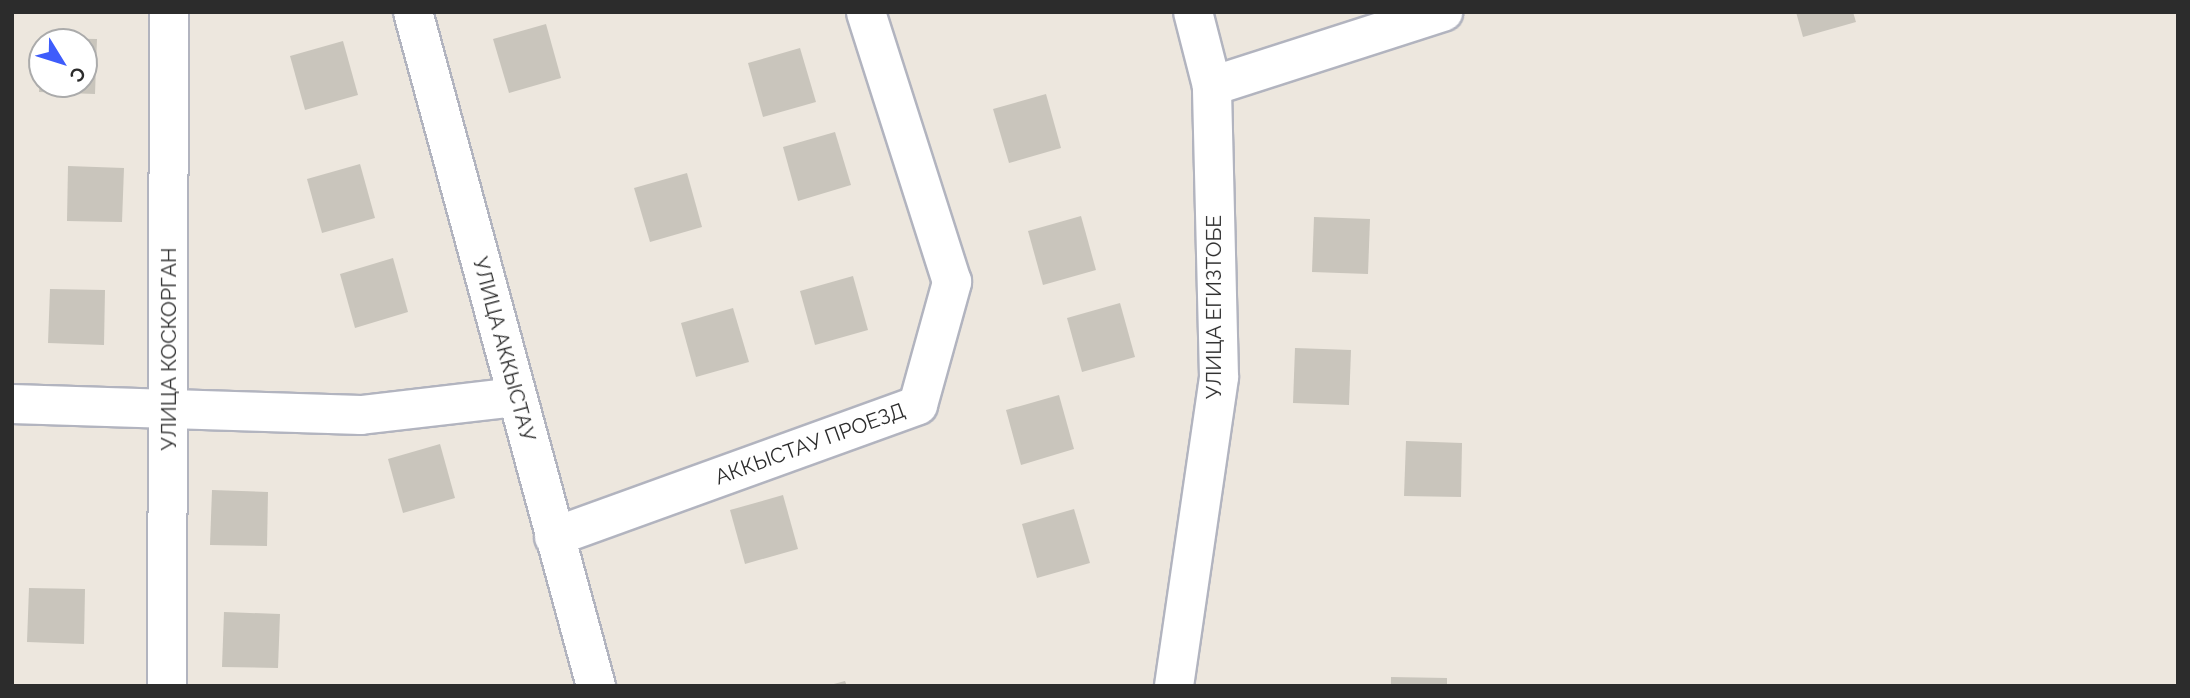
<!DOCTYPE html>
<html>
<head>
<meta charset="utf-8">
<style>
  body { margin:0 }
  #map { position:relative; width:2190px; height:698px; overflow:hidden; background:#ede7de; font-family:Raleway,sans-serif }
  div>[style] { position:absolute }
  .building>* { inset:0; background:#c9c5bc }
  .roads { filter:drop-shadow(2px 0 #b2b4bf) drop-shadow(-2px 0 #b2b4bf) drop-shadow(0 2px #b2b4bf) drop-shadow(0 -2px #b2b4bf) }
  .minor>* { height:38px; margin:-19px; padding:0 19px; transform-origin:19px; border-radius:19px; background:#fff }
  span { translate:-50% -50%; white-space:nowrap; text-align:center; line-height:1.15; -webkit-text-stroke:5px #fff; paint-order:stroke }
  .street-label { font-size:21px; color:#2c2c2c }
  .frame { position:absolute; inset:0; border:14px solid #2c2c2c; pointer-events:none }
  .north { position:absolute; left:28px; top:28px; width:70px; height:70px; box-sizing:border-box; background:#fff; border:2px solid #ababab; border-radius:50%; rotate:128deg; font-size:19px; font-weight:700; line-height:28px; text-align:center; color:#2c2c2c }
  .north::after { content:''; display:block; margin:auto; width:24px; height:32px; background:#3e5cfb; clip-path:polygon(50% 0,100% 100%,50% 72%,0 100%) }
</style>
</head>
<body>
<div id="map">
  <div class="building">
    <i style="clip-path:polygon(1796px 12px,1853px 12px,1856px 22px,1803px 37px)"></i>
    <i style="clip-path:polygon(546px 24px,561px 78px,509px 93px,493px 39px)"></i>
    <i style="clip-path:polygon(41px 38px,97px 39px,95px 94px,39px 92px,40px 75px,42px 84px,84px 84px,84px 42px,41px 42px)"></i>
    <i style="clip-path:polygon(343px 41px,358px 95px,305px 110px,290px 56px)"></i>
    <i style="clip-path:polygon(800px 48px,816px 102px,763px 117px,748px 63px)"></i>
    <i style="clip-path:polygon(1046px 94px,1061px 148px,1009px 163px,993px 109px)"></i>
    <i style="clip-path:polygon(835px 132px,851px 185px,798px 201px,783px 147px)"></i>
    <i style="clip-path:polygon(360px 164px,375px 218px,322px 233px,307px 179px)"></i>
    <i style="clip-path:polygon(68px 166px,124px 168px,122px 222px,67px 221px)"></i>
    <i style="clip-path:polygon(687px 173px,702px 227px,650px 242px,634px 188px)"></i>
    <i style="clip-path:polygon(1081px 216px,1096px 270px,1043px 285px,1028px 231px)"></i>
    <i style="clip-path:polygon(1314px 217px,1370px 219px,1368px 274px,1312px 272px)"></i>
    <i style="clip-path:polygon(393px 258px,408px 312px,355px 328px,340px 274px)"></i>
    <i style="clip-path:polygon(853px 276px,868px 330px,815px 345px,800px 291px)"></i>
    <i style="clip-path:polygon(50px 289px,105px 290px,104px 345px,48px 343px)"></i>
    <i style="clip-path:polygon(1120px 303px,1135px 357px,1082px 372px,1067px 318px)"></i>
    <i style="clip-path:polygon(733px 308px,749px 362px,696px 377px,681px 323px)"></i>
    <i style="clip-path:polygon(1295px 348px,1351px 350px,1349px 405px,1293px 403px)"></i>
    <i style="clip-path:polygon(1059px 395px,1074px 449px,1021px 465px,1006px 410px)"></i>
    <i style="clip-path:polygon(1406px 441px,1462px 443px,1461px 497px,1404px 496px)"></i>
    <i style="clip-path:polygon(440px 444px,455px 498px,403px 513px,388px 459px)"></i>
    <i style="clip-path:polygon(212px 490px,268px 492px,267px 546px,210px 545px)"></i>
    <i style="clip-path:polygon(783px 495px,798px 549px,745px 564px,730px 510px)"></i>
    <i style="clip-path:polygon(1074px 509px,1090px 563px,1037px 578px,1022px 524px)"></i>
    <i style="clip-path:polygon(29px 588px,85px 589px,84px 644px,27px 642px)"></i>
    <i style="clip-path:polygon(224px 612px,280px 614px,278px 668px,222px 667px)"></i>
    <i style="clip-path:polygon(1391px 677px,1447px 678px,1447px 686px,1391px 686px)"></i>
    <i style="clip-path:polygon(845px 681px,847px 686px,830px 686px,830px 685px)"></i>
  </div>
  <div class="roads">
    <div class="minor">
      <i style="left:413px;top:12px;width:698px;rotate:74.81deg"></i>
      <i style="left:1212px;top:86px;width:243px;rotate:-17.8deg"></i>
      <i style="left:12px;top:404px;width:349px;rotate:1.8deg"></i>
      <i style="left:361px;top:415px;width:157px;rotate:-6.6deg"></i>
      <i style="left:554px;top:537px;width:387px;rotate:-19.9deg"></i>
      <i style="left:918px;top:405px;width:128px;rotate:-74.5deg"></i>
      <i style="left:952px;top:282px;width:283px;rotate:-107.7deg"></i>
      <i style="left:167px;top:686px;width:674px;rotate:-89.83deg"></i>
      <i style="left:1174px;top:686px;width:312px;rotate:-81.7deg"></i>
      <i style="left:1219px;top:377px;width:291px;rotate:-91.4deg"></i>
      <i style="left:1212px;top:86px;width:76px;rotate:-104.4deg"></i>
    </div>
  </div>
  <div class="street-label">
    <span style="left:1214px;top:307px;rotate:-90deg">УЛИЦА ЕГИЗТОБЕ</span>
    <span style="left:169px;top:349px;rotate:-90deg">УЛИЦА КОСКОРГАН</span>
    <span style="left:504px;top:349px;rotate:75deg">УЛИЦА АККЫСТАУ</span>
    <span style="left:810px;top:444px;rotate:-20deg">АККЫСТАУ ПРОЕЗД</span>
  </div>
  <div class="frame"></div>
  <div class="north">С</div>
</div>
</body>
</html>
